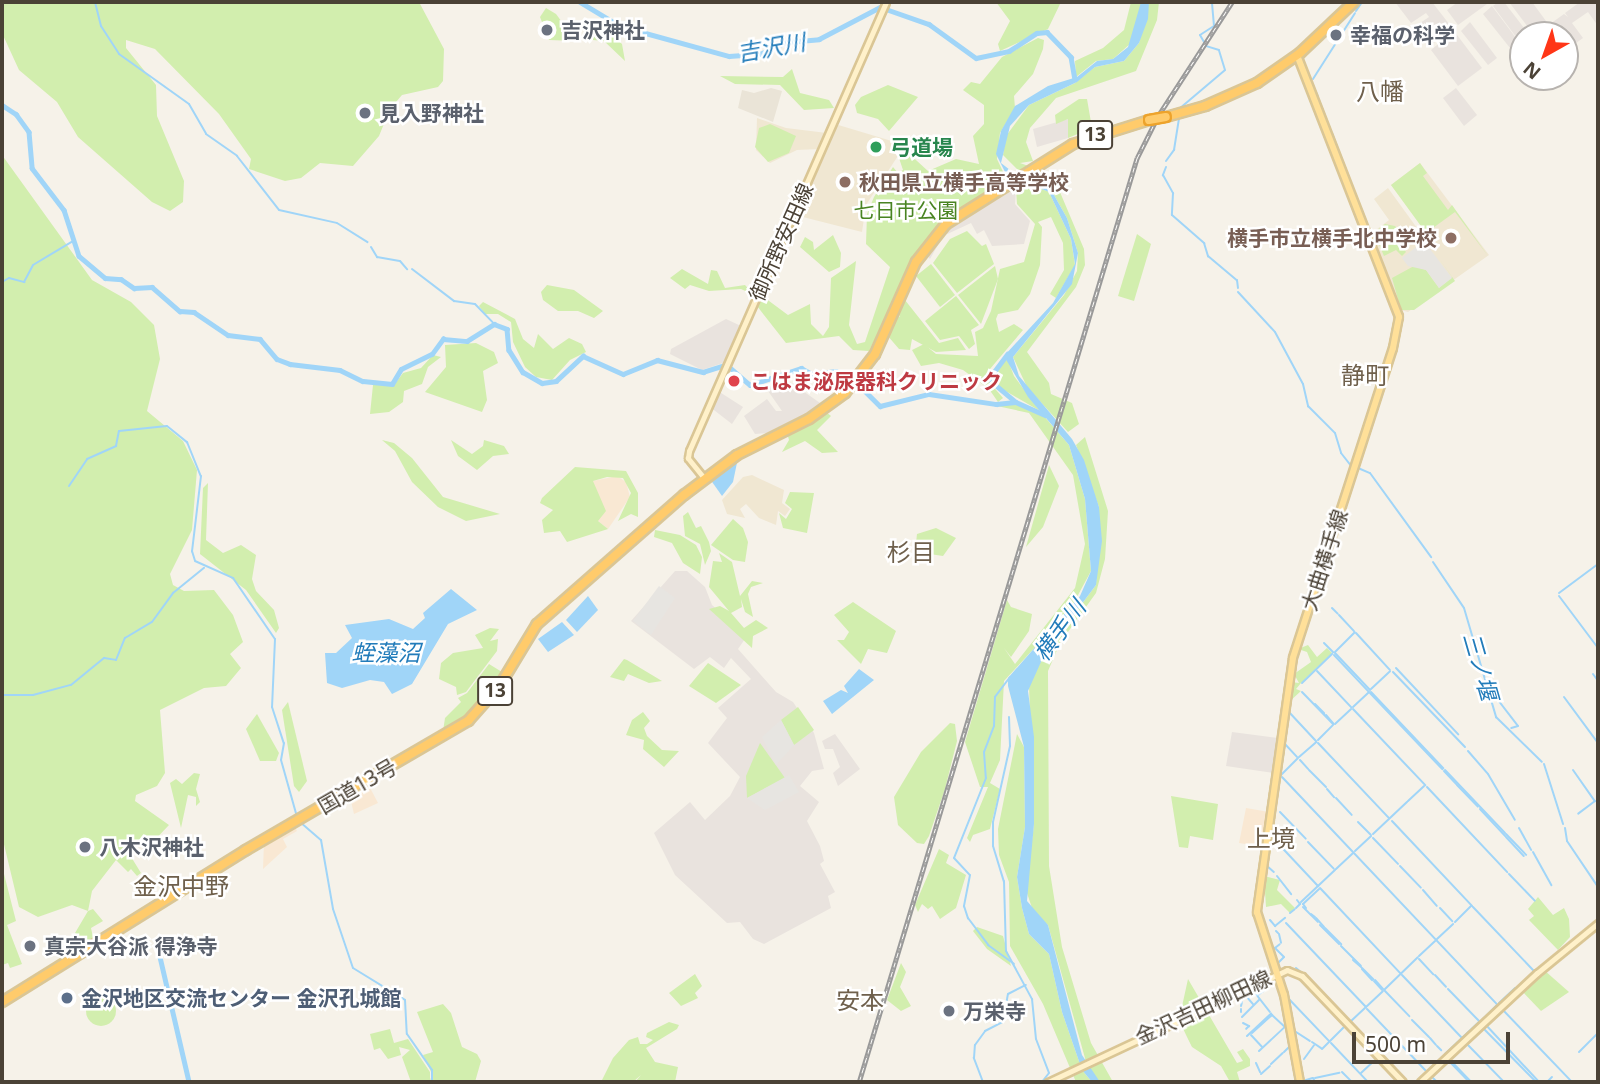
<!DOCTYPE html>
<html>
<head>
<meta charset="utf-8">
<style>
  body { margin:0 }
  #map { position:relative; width:1600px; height:1084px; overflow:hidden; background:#f6f2e9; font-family:"Noto Sans","Noto Sans JP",sans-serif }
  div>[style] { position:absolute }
  .residential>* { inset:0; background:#eae4d7 }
  .commercial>* { inset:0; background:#f9e8d3 }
  .industrial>* { inset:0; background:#e9e3de }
  .education>* { inset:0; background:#f0e7d2 }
  .green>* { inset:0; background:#d2eeae }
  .round { border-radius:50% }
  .parking>* { inset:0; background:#e7e5e1 }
  .water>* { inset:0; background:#a0d5f8 }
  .stream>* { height:2px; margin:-1px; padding:0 1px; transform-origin:1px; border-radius:1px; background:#a0d5f8 }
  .river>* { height:4.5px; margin:-2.25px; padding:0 2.25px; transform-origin:2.25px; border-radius:2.25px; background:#a0d5f8 }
  .roads { filter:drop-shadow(2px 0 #dac695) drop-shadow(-2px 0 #dac695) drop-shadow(0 2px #dac695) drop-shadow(0 -2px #dac695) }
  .secondary>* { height:5px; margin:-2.5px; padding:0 2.5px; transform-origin:2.5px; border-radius:2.5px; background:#fff1ca }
  .primary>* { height:6px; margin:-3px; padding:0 3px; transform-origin:3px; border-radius:3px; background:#ffe099 }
  .highway>* { height:8px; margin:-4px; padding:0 4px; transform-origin:4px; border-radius:4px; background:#ffcb6b }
  .rail>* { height:4.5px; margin-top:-2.25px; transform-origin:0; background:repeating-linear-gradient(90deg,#fff 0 5px,#999 0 10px); box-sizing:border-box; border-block:2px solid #999 }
  .bridges { filter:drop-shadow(2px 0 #eda32c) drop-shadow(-2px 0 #eda32c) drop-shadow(0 2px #eda32c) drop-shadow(0 -2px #eda32c) }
  .highway-bridge>* { height:8px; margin:-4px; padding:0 4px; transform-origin:4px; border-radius:4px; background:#ffcb6b }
  .dots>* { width:19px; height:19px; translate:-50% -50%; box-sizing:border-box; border:4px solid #fff; border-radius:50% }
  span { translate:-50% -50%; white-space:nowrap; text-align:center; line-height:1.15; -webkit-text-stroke:5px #fff; paint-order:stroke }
  .shield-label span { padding:2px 5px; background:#fff; border:2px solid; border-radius:5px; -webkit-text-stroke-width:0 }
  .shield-label { font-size:19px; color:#4b4236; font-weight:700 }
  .worship-label { font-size:21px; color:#5b616d; font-weight:700 }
  .left { translate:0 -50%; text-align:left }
  .leisure-label { font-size:21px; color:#27864d; font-weight:700 }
  .education-label { font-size:21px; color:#785e54; font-weight:700 }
  .right { translate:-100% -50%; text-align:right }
  .park-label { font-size:21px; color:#498422 }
  .street-label { font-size:21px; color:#4b4236 }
  .health-label { font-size:21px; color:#be3a42; font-weight:700 }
  .service-label { font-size:21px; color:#4e5e75; font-weight:700 }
  .water-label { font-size:23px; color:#227cba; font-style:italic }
  .quarter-label { font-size:24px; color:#6f604c }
  .frame { position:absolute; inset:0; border:4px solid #4b4236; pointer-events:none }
  .north { position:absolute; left:1509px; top:21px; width:70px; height:70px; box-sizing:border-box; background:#fff; border:2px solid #b7b3af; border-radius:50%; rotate:220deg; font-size:19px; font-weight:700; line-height:28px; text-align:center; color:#4b4236 }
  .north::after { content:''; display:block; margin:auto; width:24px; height:32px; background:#ff3617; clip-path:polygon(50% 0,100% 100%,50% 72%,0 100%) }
  .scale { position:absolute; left:1352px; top:1032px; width:158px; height:32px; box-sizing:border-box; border:4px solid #4b4236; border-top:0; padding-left:9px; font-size:21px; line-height:24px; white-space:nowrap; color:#4b4236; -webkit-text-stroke:5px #fff; paint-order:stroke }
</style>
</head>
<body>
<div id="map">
  <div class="residential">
    <i style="clip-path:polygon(771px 88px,782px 91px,773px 122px,738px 108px,742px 90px,754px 93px)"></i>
  </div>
  <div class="commercial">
    <i style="clip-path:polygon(617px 476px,626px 482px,630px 497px,608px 529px,598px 521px,593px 481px)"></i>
    <i style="clip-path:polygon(367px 782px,378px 803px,354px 814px,349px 793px)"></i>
    <i style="clip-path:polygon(1246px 808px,1269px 812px,1264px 847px,1239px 843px)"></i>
    <i style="clip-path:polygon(294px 825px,297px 831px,283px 839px,287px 847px,263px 869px,264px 842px)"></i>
  </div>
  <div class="industrial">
    <i style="clip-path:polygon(1395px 2px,1432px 2px,1453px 29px,1443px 36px,1439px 31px,1442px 36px,1429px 47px,1414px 27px,1429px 17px,1426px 13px,1411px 23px)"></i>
    <i style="clip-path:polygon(1458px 2px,1485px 2px,1487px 4px,1458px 25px,1447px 10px)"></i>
    <i style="clip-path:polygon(1498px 2px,1504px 2px,1528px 33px,1519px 41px,1493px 6px)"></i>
    <i style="clip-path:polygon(1509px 2px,1532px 2px,1546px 21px,1531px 31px)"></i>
    <i style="clip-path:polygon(1580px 2px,1598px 2px,1598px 26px,1588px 12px,1572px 23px,1583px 38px,1565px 51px,1565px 35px,1558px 35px,1550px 24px,1564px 14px,1568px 17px,1565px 13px)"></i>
    <i style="clip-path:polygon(1492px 6px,1519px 42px,1510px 48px,1483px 14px)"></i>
    <i style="clip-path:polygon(1470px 22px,1497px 58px,1488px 65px,1461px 31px)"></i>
    <i style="clip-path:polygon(1454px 31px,1482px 68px,1458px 86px,1431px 50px)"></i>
    <i style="clip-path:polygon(1456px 88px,1477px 115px,1464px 126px,1443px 98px)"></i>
    <i style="clip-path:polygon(1068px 119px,1068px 138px,1037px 147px,1033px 129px)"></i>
    <i style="clip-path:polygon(1016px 190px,1015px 204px,1030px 221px,1024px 244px,992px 246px,984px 230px,977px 234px,971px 223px,943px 236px,930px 259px,924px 252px,940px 232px,995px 195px)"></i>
    <i style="clip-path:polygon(726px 319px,741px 326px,726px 362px,702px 370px,670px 354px,671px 349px)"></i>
    <i style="clip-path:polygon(787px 380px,823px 405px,769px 433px,755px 434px,744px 416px,767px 399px,776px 411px,782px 411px,766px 388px)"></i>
    <i style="clip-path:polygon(718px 391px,743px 407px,732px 424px,710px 407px)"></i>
    <i style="clip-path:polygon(675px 571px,687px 571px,705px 587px,712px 605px,747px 636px,738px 649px,776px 692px,793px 702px,814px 733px,824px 769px,812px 771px,800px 786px,819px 802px,807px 821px,820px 846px,824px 861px,820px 864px,835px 892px,828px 896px,831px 908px,764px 944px,753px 939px,740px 922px,727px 923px,675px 875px,654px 833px,690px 802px,705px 820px,730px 796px,740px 777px,708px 743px,727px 718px,718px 708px,751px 679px,731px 658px,724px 668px,710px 657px,694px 669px,631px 621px)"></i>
    <i style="clip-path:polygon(1232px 732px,1278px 738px,1273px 773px,1226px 766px)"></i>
    <i style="clip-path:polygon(835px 734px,860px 769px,838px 786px,833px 773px,840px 767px,833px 749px,825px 749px,822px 741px)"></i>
  </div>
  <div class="education">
    <i style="clip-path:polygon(757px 118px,786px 128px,827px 133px,819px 149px,797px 150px,770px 163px,756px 150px)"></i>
    <i style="clip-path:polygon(835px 124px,905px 145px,866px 205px,862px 232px,795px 215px)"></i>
    <i style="clip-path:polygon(1420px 163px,1489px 255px,1408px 312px,1401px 310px,1372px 233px,1389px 220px,1374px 199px,1388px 188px,1425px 239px,1421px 224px,1391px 185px)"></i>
    <i style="clip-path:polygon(752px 475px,784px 490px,782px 503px,790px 509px,785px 516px,778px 511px,776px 525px,759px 518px,746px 504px,740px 509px,745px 518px,727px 514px,722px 500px,743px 477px)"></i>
  </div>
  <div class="green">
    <i style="clip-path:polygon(2px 2px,419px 2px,444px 49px,443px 81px,438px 87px,402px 95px,390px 109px,379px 136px,353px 166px,320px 163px,301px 178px,285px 181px,249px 169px,251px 159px,219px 114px,155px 49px,126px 40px,126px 48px,156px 85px,157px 116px,184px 181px,183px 202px,170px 211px,152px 202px,78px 137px,57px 102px,19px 70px,2px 33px)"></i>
    <i style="clip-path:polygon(996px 2px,1061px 2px,1048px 29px,1000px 51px,998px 44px,1010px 21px)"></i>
    <i style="clip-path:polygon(1131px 2px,1141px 2px,1142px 7px,1130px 44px,1113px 59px,1096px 61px,1076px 77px,1075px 61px,1103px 48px,1124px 30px)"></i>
    <i style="clip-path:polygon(1149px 2px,1159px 2px,1157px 20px,1136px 71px,1056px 98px,1030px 128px,1026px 142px,1033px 161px,1020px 163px,1046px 172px,1057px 185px,1084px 249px,1085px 265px,1076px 287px,1027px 352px,1049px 383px,1051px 394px,1072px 403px,1079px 424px,1068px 432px,1027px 387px,1013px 357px,1064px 295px,1077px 271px,1078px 253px,1067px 218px,1050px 188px,1014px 174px,1019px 171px,1003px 155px,1006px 136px,1029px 105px,1075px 83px,1095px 67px,1124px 61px,1139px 43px)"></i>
    <i style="clip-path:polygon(546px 8px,556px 14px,576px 41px,549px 40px,540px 17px)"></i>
    <i style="clip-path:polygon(602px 25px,622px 44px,625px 61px,604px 41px,593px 40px,592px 26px)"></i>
    <i style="clip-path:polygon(1038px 38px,1044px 40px,1043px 49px,1033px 74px,1014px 96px,1015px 108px,1000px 133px,997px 159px,1006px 178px,942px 221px,923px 245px,869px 351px,853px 350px,839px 336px,786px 343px,757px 306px,761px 295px,788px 315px,810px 304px,811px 324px,823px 336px,829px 327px,831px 278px,856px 261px,849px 325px,857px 344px,865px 342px,890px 267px,866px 244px,867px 214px,874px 197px,893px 167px,898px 173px,903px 170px,899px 158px,905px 150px,928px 171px,956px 159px,979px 164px,973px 136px,984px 124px,984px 105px,963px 90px,971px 82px,980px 84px,1002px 57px)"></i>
    <i style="clip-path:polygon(792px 69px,800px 93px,829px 100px,834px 108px,804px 110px,780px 85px,735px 84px,720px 76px,783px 77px)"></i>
    <i style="clip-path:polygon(888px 85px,918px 97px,889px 131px,878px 119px,857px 113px,855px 105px,861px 97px)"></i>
    <i style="clip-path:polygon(1079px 99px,1087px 99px,1092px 128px,1068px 138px,1068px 119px,1056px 124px,1055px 115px)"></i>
    <i style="clip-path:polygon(770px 124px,796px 136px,789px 153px,768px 162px,755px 147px,759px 128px)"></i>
    <i style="clip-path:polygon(2px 155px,92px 280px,131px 302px,154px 325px,160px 359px,147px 411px,183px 441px,197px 470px,192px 530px,170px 574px,173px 585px,184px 591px,214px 590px,233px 615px,243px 642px,230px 654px,241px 668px,226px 686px,204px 688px,160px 710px,165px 773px,157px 786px,136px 795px,135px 801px,169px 825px,150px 845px,128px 838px,124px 841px,122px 847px,127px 840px,133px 844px,133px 860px,141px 873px,137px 876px,131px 869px,128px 872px,116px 860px,92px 891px,88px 911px,93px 909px,103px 921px,91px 928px,94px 942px,90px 945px,75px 933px,88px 911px,72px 905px,38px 917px,19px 907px,2px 836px)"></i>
    <i style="clip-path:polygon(1420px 163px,1427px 173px,1423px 176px,1448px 210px,1452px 205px,1488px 256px,1455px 212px,1426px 233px,1391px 185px)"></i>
    <i style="clip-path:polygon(1018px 179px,1049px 192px,1071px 239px,1075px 265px,1056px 298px,1050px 294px,1064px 270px,1063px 243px,1051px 217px,1038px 222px,1042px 227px,1040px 265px,1030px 294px,1018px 310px,998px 314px,996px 319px,999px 332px,1014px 324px,1023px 330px,990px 369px,990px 383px,1003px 398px,998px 402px,989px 389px,963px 370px,939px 363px,921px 366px,912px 350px,924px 344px,936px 354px,978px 356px,975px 332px,983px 328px,991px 311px,1000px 269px,1024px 262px,1035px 224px,1017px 204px,1016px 190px,1001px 191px)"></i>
    <i style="clip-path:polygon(1385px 224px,1395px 226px,1408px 241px,1402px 246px,1406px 252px,1402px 256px,1396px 250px,1384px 256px,1374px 233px)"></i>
    <i style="clip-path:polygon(967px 231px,982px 246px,986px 244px,994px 264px,957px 293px,933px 263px,950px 239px)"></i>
    <i style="clip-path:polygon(1137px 234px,1151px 244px,1134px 301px,1118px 296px)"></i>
    <i style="clip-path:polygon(833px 235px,841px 253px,840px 267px,829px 272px,800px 247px,805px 237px,813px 242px,814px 250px)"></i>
    <i style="clip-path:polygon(1438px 257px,1455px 281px,1414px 310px,1401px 310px,1392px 278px,1414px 266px,1426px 270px,1439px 288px,1452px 277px)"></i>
    <i style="clip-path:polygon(931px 264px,955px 295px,940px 307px,916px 276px)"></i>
    <i style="clip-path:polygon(995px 266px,998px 279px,981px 324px,958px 295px)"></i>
    <i style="clip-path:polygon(682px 269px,708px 284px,711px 270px,717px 271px,725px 288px,745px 285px,754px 295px,741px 289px,709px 291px,690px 285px,685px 289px,670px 278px)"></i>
    <i style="clip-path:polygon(547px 285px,574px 290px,603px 311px,594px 318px,578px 311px,558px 311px,543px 300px,541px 292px)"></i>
    <i style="clip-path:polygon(901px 295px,939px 343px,958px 338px,966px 350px,936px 352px,912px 339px,910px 350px,899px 349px,887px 335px,895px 315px,900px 317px,896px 309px)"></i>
    <i style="clip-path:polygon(956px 296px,979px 325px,971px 330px,975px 344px,969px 349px,959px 336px,940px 340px,925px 321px)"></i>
    <i style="clip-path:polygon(483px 302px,515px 319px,523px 339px,534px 348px,538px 334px,553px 349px,569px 338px,582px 344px,586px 352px,570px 360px,552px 380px,536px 377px,525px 367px,513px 342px,511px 322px,498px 314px,485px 314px,479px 306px)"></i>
    <i style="clip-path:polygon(476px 343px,494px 352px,498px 363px,483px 371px,487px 400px,482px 412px,425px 392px,446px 367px,445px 345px)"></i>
    <i style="clip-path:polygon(433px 355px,441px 357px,428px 367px,422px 384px,404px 391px,403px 402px,389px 412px,370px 414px,373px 385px,394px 385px,403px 373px,421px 368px)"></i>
    <i style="clip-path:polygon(1007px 358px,1014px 376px,1040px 411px,997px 386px,995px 373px)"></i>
    <i style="clip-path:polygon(1016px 403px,1043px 415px,1069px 445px,1085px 499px,1091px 571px,1071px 608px,1004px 681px,1000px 760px,990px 783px,1000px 789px,990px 829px,973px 835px,970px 842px,967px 838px,988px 787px,980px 787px,965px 742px,1007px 600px,1011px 607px,1032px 614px,1029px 631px,1011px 657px,1004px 648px,1015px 664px,1075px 588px,1085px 544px,1073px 475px,1029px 413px,997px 406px)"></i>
    <i style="clip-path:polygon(826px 412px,831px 416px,817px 430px,838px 452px,822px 453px,805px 441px,782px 452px,789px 440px,787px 433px)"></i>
    <i style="clip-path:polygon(1085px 437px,1108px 511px,1105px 559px,1096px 593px,1060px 643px,1048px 671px,1049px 866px,1062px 947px,1091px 1043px,1113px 1082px,1100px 1082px,1088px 1069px,1048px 925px,1034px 914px,1026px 890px,1034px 824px,1029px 686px,1045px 653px,1096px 585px,1099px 507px,1076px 445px)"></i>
    <i style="clip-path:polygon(382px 440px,394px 443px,412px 458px,443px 497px,500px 514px,466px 521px,438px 507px,412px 482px,395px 451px)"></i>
    <i style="clip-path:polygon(451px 440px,472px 454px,483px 446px,484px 440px,504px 446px,509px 454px,493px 456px,477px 470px,458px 456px)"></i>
    <i style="clip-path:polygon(1049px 465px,1059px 486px,1043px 527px,1026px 547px)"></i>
    <i style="clip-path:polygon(575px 467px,626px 471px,638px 493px,638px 517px,631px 514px,618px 521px,631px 493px,623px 478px,607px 477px,593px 481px,606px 511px,598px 521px,608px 529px,567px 542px,560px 531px,544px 533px,542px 520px,553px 510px,540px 503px,542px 498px)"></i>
    <i style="clip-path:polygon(208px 483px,206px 540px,223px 553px,241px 545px,256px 555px,252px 579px,256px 591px,274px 610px,279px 628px,276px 633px,246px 590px,200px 554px,203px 488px)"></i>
    <i style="clip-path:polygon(790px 492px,814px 493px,807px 533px,783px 528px,779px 513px,786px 519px,792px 509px,785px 503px)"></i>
    <i style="clip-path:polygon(688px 512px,696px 528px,701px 526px,709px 542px,711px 551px,705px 565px,700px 544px,685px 536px,683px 516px)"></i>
    <i style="clip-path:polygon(733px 519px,743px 528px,748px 542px,745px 562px,733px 560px,711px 545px)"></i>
    <i style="clip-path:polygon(936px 528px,956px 538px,943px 556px,923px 553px,916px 543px,917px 534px)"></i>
    <i style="clip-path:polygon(655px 530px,680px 535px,696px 545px,702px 557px,700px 574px,683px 563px,672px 543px,654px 537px)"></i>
    <i style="clip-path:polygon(719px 553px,732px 562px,740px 596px,752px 581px,763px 583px,751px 587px,748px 594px,753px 617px,745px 612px,741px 599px,742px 607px,731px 613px,744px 628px,756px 620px,768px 628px,753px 636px,752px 648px,709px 609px,720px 606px,729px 611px,709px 587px,713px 561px,722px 562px)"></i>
    <i style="clip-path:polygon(853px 602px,896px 631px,887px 653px,868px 649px,861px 664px,837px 640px,844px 640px,849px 632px,834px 615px)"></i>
    <i style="clip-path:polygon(490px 628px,499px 629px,490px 641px,498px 639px,497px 651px,466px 692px,457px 695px,456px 687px,439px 679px,441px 663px,453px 653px,483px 648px,475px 635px)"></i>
    <i style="clip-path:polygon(1308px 645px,1317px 657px,1327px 648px,1332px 653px,1301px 683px,1296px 689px,1301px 691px,1289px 702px,1291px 682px,1299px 683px,1294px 674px,1311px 662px,1307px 652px,1298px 649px)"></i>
    <i style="clip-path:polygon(624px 659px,627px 660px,662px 681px,649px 683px,628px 674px,624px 681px,610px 677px)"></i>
    <i style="clip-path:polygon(708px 663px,741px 685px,716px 703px,689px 686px)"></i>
    <i style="clip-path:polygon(489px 664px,502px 672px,498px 681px,470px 715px,443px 731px,445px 718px,461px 702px,458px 698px,467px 693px)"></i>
    <i style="clip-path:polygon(288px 702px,307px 781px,299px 792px,294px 786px,282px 710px)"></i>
    <i style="clip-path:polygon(798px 707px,814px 730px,794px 745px,781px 720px)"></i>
    <i style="clip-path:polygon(643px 712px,650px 721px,644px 728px,647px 736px,662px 750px,679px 751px,664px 767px,643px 749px,644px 740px,626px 735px,632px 720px)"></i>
    <i style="clip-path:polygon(257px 714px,279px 753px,276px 761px,260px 761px,246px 729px)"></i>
    <i style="clip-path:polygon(950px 723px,955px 724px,957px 741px,945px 789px,929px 836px,924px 844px,917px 843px,898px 825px,894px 797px,921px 752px)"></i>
    <i style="clip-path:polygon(1017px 734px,1024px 747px,1025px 827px,1017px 877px,1022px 908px,1029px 934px,1049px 954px,1062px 1012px,1082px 1070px,1092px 1082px,1076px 1082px,1043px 1004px,1010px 946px,1009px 882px,999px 855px,998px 829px)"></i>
    <i style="clip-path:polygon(760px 743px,785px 778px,747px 798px,746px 776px)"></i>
    <i style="clip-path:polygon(194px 773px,200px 774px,196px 789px,200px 802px,196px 806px,196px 797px,188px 795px,181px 828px,170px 783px,176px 779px,182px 784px)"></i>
    <i style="clip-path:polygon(1171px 796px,1218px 804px,1213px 840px,1190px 836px,1188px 848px,1179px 847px)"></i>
    <i style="clip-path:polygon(939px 849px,949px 855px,946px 863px,966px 875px,956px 908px,940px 919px,932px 906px,928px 909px,922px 904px,918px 912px,915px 905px)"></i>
    <i style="clip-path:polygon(2px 866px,16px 921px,7px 925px,22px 964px,10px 968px,8px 963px,2px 965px)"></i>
    <i style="clip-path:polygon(1264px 876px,1280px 880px,1277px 890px,1295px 908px,1290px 913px,1281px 904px,1266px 907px)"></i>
    <i style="clip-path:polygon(1538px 897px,1553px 915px,1564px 908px,1569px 919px,1570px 937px,1558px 950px,1529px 920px,1534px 916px,1528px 909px)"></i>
    <i style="clip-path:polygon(977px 927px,1003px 936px,1011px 966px,987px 949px,973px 931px)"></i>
    <i style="clip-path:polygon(901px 963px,906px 972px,900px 987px,911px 1006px,901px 1011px,887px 1000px)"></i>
    <i style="clip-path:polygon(1544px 970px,1569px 992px,1541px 1011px,1521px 990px)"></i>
    <i style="clip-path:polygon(695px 974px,702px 986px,695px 993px,698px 998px,681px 1006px,669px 993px)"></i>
    <i style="clip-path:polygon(1188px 979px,1237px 1063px,1243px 1061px,1237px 1052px,1243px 1049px,1250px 1059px,1250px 1066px,1237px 1072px,1240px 1082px,1230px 1082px,1221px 1066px,1192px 1047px,1187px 1037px,1179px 1020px)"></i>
    <i class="round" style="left:86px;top:996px;width:30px;height:30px"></i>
    <i style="clip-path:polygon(443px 1004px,451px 1013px,462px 1047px,477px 1054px,481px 1061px,475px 1082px,411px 1082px,402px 1057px,410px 1050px,399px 1047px,401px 1055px,388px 1059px,380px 1048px,374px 1050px,370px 1034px,390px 1029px,394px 1043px,408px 1039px,430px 1072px,430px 1081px,432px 1074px,423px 1055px,433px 1052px,417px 1012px)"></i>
    <i style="clip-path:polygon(669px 1022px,679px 1025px,677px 1029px,646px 1048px,655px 1062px,678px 1067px,675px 1082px,635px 1082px,641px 1075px,633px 1082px,601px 1082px,613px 1058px,629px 1040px,638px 1037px,640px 1044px,647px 1044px,653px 1040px,646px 1037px,647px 1033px)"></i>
  </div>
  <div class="parking">
    <i style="clip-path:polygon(1424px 241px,1452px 278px,1439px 288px,1426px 270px,1408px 266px,1402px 258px)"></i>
    <i style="clip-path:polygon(659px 586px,675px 598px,651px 635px,633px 621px)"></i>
    <i style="clip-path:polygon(781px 720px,794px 745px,776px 765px,762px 737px)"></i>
    <i style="clip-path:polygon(789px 775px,799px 792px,765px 810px,747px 798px)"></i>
  </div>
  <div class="water">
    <i style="clip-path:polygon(1141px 2px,1149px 2px,1148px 19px,1139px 43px,1124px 61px,1095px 67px,1077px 82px,1029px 105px,1010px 126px,1001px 163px,1019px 177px,1050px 188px,1067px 218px,1078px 253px,1072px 284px,1013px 357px,1019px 376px,1072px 439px,1084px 460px,1099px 507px,1102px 541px,1096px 585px,1045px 653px,1028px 691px,1034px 737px,1034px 824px,1027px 901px,1048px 925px,1082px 1055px,1100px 1082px,1092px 1082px,1082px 1070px,1062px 1012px,1049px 954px,1029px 934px,1022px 908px,1017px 877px,1025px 827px,1024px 747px,1008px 686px,1008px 678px,1080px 596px,1091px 571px,1085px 499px,1069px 445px,1028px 397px,1004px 356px,1053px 303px,1075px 264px,1071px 239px,1049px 192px,1006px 174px,996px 154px,1001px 131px,1015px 106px,1048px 86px,1077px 77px,1097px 61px,1113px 59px,1128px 47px)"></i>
    <i style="clip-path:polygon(738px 458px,733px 482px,722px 496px,710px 479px)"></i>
    <i style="clip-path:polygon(451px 589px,477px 610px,448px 624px,412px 684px,392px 694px,384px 682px,370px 680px,342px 688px,327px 683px,325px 653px,336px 653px,352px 638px,345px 625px,389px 619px,413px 629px,425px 618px,423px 613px)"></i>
    <i style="clip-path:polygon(588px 596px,598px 610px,577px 632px,566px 620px)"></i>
    <i style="clip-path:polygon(562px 622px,574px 635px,548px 652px,538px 639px)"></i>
    <i style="clip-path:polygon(859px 669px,874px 680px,832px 714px,823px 701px,841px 690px,848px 693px,844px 686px)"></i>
  </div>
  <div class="stream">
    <i style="left:95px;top:2px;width:25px;rotate:76deg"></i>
    <i style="left:101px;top:26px;width:33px;rotate:57deg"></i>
    <i style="left:119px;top:54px;width:86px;rotate:35.5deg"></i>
    <i style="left:189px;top:104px;width:34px;rotate:60deg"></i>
    <i style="left:206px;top:134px;width:38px;rotate:35deg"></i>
    <i style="left:237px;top:156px;width:68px;rotate:52.1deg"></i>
    <i style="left:279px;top:210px;width:59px;rotate:12.6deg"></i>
    <i style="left:337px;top:223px;width:36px;rotate:32deg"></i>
    <i style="left:1356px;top:11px;width:11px;rotate:-56deg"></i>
    <i style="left:1204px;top:42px;width:8px;rotate:-120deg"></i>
    <i style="left:1200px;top:35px;width:17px;rotate:-33deg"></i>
    <i style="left:1214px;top:26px;width:24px;rotate:-95deg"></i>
    <i style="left:1313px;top:79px;width:78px;rotate:-57.5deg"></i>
    <i style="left:1311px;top:81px;width:17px;rotate:66deg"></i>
    <i style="left:1319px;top:100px;width:22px;rotate:69deg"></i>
    <i style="left:1179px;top:109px;width:60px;rotate:-40.3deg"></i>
    <i style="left:1225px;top:70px;width:21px;rotate:-107deg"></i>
    <i style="left:1219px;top:50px;width:14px;rotate:-163deg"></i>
    <i style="left:1329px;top:126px;width:2px;rotate:63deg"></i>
    <i style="left:1332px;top:133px;width:71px;rotate:69.3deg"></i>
    <i style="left:1166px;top:161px;width:14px;rotate:-54deg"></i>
    <i style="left:1174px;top:150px;width:32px;rotate:-81deg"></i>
    <i style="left:1166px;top:167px;width:9px;rotate:111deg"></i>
    <i style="left:1163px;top:175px;width:21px;rotate:61deg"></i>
    <i style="left:1173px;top:193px;width:22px;rotate:93deg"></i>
    <i style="left:1172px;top:215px;width:43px;rotate:41.2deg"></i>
    <i style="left:1204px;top:243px;width:14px;rotate:73deg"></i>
    <i style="left:1208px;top:256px;width:38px;rotate:40deg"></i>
    <i style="left:1237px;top:280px;width:8px;rotate:83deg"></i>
    <i style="left:1361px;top:208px;width:107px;rotate:69.2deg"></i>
    <i style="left:371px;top:247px;width:12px;rotate:59deg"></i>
    <i style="left:377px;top:257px;width:23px;rotate:10deg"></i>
    <i style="left:400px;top:261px;width:11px;rotate:49deg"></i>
    <i style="left:412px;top:269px;width:53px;rotate:37.3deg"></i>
    <i style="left:454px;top:301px;width:21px;rotate:8deg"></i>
    <i style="left:475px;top:304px;width:28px;rotate:46deg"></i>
    <i style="left:2px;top:282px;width:8px;rotate:-30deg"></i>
    <i style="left:9px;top:278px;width:16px;rotate:15deg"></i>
    <i style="left:24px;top:282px;width:19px;rotate:-62deg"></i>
    <i style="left:33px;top:265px;width:47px;rotate:-31deg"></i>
    <i style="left:1238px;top:292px;width:54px;rotate:47.2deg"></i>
    <i style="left:1275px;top:332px;width:59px;rotate:61.7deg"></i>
    <i style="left:1303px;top:384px;width:23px;rotate:77deg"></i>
    <i style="left:1308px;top:406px;width:38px;rotate:45deg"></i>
    <i style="left:1335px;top:433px;width:21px;rotate:73deg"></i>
    <i style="left:1341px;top:453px;width:18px;rotate:52deg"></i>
    <i style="left:1389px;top:369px;width:45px;rotate:-74.4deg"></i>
    <i style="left:1358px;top:468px;width:13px;rotate:23deg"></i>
    <i style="left:1370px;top:473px;width:104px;rotate:54deg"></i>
    <i style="left:69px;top:486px;width:32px;rotate:-56deg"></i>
    <i style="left:87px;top:459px;width:32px;rotate:-24deg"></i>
    <i style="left:116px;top:446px;width:15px;rotate:-79deg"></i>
    <i style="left:119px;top:431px;width:48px;rotate:-5.9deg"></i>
    <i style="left:167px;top:426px;width:26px;rotate:39deg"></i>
    <i style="left:187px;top:442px;width:37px;rotate:68deg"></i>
    <i style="left:201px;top:476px;width:76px;rotate:96.8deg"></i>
    <i style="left:192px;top:551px;width:10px;rotate:73deg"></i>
    <i style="left:195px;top:561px;width:42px;rotate:24.1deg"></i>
    <i style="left:233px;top:578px;width:74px;rotate:55.5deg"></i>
    <i style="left:275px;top:639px;width:68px;rotate:92.5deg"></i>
    <i style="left:272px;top:707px;width:38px;rotate:72deg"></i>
    <i style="left:284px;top:743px;width:17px;rotate:100deg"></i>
    <i style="left:281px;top:760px;width:59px;rotate:74.3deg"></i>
    <i style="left:1433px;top:562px;width:55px;rotate:56deg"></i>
    <i style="left:1464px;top:608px;width:114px;rotate:73.6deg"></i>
    <i style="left:1496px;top:717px;width:64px;rotate:44.4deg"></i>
    <i style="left:1559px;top:593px;width:49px;rotate:-36.6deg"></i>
    <i style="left:1559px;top:596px;width:65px;rotate:53.1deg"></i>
    <i style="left:1332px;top:608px;width:8px;rotate:45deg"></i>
    <i style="left:1339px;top:615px;width:22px;rotate:47deg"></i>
    <i style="left:1356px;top:633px;width:50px;rotate:47.4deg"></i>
    <i style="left:1324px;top:643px;width:13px;rotate:45deg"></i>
    <i style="left:1335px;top:652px;width:28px;rotate:-45deg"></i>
    <i style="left:1335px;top:653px;width:51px;rotate:46.6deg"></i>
    <i style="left:1334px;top:655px;width:50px;rotate:46.6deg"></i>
    <i style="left:1396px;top:668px;width:91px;rotate:46.8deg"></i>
    <i style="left:1317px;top:671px;width:50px;rotate:46.6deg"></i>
    <i style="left:1393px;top:672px;width:104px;rotate:46.2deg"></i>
    <i style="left:1593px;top:674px;width:9px;rotate:54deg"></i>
    <i style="left:1010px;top:677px;width:25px;rotate:127deg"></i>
    <i style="left:995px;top:697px;width:29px;rotate:92deg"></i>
    <i style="left:994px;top:726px;width:28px;rotate:111deg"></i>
    <i style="left:984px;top:752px;width:26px;rotate:86deg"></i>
    <i style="left:986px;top:778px;width:86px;rotate:111.8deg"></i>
    <i style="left:954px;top:858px;width:23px;rotate:47deg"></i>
    <i style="left:970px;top:875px;width:32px;rotate:101deg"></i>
    <i style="left:964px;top:906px;width:13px;rotate:72deg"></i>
    <i style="left:968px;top:918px;width:34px;rotate:53deg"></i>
    <i style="left:988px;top:945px;width:32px;rotate:36deg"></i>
    <i style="left:1302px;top:683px;width:42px;rotate:-44deg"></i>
    <i style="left:1488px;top:687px;width:49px;rotate:52.4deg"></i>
    <i style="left:1518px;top:726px;width:7px;rotate:164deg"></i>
    <i style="left:1371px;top:689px;width:26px;rotate:-43deg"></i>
    <i style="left:1302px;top:692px;width:45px;rotate:45.9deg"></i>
    <i style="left:1371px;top:692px;width:105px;rotate:46.5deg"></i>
    <i style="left:1370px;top:693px;width:105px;rotate:46.5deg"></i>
    <i style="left:2px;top:695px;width:31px"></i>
    <i style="left:33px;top:695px;width:39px;rotate:-15deg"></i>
    <i style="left:71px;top:685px;width:43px;rotate:-39.3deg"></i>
    <i style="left:104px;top:658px;width:12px;rotate:9deg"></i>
    <i style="left:116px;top:660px;width:24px;rotate:-68deg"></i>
    <i style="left:125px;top:638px;width:31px;rotate:-31deg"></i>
    <i style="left:152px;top:622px;width:36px;rotate:-54deg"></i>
    <i style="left:173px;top:593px;width:40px;rotate:-39deg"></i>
    <i style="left:1564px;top:697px;width:57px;rotate:53.5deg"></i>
    <i style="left:1315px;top:704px;width:13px;rotate:45deg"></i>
    <i style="left:1353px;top:707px;width:22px;rotate:-43deg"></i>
    <i style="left:1353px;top:709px;width:105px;rotate:46.5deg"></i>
    <i style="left:1288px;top:711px;width:41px;rotate:47deg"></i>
    <i style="left:1326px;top:715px;width:11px;rotate:49deg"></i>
    <i style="left:1009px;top:717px;width:29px;rotate:88deg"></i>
    <i style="left:1010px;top:746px;width:78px;rotate:102.6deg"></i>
    <i style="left:993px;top:822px;width:24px;rotate:90deg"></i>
    <i style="left:993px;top:846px;width:37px;rotate:73deg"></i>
    <i style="left:1004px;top:881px;width:70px;rotate:88.4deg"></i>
    <i style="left:1006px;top:951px;width:55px;rotate:61.6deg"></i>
    <i style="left:1032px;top:999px;width:40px;rotate:84.3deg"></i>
    <i style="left:1036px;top:1039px;width:36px;rotate:69deg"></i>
    <i style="left:1049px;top:1073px;width:11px;rotate:128deg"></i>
    <i style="left:1335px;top:724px;width:22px;rotate:-43deg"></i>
    <i style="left:1318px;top:740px;width:21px;rotate:-45deg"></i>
    <i style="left:1284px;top:743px;width:19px;rotate:47deg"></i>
    <i style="left:1318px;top:743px;width:103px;rotate:46.6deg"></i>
    <i style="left:1468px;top:751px;width:30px;rotate:49deg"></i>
    <i style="left:1488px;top:774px;width:53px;rotate:59.6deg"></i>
    <i style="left:1299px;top:757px;width:23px;rotate:-41deg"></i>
    <i style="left:1300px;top:760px;width:12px;rotate:48deg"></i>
    <i style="left:1544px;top:764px;width:63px;rotate:72.4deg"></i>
    <i style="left:1309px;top:770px;width:24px;rotate:45deg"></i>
    <i style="left:1445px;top:770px;width:87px;rotate:46.4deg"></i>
    <i style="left:1573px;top:770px;width:38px;rotate:55deg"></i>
    <i style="left:1595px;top:801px;width:21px;rotate:143deg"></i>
    <i style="left:1444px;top:771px;width:18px;rotate:47deg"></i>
    <i style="left:1281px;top:775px;width:24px;rotate:-45deg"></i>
    <i style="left:1282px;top:777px;width:313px;rotate:46.6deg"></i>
    <i style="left:1457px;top:785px;width:30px;rotate:46deg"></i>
    <i style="left:1427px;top:787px;width:117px;rotate:46.7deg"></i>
    <i style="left:1327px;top:789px;width:11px;rotate:49deg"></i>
    <i style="left:1336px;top:798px;width:23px;rotate:47deg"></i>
    <i style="left:1408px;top:801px;width:22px;rotate:-43deg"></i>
    <i style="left:1480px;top:809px;width:37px;rotate:47deg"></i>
    <i style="left:1280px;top:812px;width:37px;rotate:46deg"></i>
    <i style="left:1392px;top:821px;width:117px;rotate:46.7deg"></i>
    <i style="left:300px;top:822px;width:28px;rotate:41deg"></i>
    <i style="left:321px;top:840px;width:70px;rotate:80.1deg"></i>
    <i style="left:333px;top:909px;width:62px;rotate:71.3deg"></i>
    <i style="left:353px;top:968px;width:61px;rotate:31.6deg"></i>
    <i style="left:405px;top:1000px;width:34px;rotate:87deg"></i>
    <i style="left:407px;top:1034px;width:44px;rotate:55.2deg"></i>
    <i style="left:432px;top:1070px;width:12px;rotate:90deg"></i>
    <i style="left:1358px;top:822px;width:18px;rotate:45deg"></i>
    <i style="left:1519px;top:828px;width:25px;rotate:61deg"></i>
    <i style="left:1565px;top:828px;width:13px;rotate:81deg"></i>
    <i style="left:1567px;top:841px;width:55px;rotate:56deg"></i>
    <i style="left:1373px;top:834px;width:47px;rotate:-43.3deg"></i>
    <i style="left:1506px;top:834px;width:29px;rotate:46deg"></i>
    <i style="left:1271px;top:836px;width:69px;rotate:46.8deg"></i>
    <i style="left:1506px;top:837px;width:26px;rotate:47deg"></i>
    <i style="left:1373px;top:838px;width:36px;rotate:46deg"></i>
    <i style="left:1308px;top:842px;width:37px;rotate:46deg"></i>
    <i style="left:1355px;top:851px;width:22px;rotate:-43deg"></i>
    <i style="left:1533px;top:852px;width:38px;rotate:61deg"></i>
    <i style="left:1267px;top:866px;width:9px;rotate:41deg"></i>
    <i style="left:1400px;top:866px;width:30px;rotate:46deg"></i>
    <i style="left:1336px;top:869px;width:23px;rotate:-43deg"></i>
    <i style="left:1509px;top:874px;width:37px;rotate:46deg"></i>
    <i style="left:1277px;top:876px;width:23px;rotate:52deg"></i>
    <i style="left:1320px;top:888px;width:118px;rotate:46.7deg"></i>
    <i style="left:1423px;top:890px;width:21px;rotate:49deg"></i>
    <i style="left:1301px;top:902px;width:47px;rotate:-43.3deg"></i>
    <i style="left:1303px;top:907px;width:21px;rotate:45deg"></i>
    <i style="left:1473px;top:907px;width:88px;rotate:46.4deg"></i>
    <i style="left:1296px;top:908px;width:6px;rotate:-45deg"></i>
    <i style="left:1300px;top:904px;width:5px;rotate:-127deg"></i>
    <i style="left:1306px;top:908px;width:5px;rotate:-127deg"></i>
    <i style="left:1303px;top:904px;width:22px;rotate:-43deg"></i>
    <i style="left:1440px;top:908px;width:18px;rotate:47deg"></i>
    <i style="left:1290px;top:913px;width:6px;rotate:-39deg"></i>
    <i style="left:1311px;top:914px;width:5px;rotate:37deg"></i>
    <i style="left:1316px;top:918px;width:12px;rotate:48deg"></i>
    <i style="left:1270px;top:920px;width:8px;rotate:50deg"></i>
    <i style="left:1275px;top:926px;width:13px;rotate:-39deg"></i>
    <i style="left:1455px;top:922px;width:23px;rotate:-45deg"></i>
    <i style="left:1286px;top:923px;width:116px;rotate:46.4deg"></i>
    <i style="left:1320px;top:925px;width:27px;rotate:45deg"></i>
    <i style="left:1325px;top:928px;width:23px;rotate:45deg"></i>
    <i style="left:1276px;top:931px;width:3px;rotate:45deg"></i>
    <i style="left:1279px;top:934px;width:9px;rotate:77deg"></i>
    <i style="left:1437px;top:939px;width:22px;rotate:-43deg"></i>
    <i style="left:1341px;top:946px;width:28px;rotate:45deg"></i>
    <i style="left:1279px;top:952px;width:6px;rotate:-135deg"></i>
    <i style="left:1275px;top:948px;width:6px;rotate:-39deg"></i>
    <i style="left:1419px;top:956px;width:22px;rotate:-43deg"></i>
    <i style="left:1419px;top:959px;width:21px;rotate:47deg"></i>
    <i style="left:1353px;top:960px;width:11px;rotate:41deg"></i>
    <i style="left:1276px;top:965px;width:11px;rotate:-45deg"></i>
    <i style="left:1284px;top:957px;width:6px;rotate:-135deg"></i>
    <i style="left:1296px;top:968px;width:16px;rotate:40deg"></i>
    <i style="left:1362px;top:968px;width:16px;rotate:45deg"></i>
    <i style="left:1362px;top:969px;width:15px;rotate:48deg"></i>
    <i style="left:1402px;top:975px;width:87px;rotate:46.4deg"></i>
    <i style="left:1435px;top:975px;width:16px;rotate:47deg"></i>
    <i style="left:1309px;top:980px;width:13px;rotate:45deg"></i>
    <i style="left:1375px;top:980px;width:12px;rotate:48deg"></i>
    <i style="left:1374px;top:981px;width:12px;rotate:48deg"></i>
    <i style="left:1252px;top:989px;width:29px;rotate:52deg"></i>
    <i style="left:1448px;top:989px;width:45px;rotate:45.9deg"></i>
    <i style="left:1384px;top:990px;width:47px;rotate:-44.1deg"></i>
    <i style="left:1385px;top:991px;width:35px;rotate:46deg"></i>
    <i style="left:1258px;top:995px;width:14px;rotate:-36deg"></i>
    <i style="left:1246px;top:996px;width:11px;rotate:49deg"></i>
    <i style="left:1287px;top:997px;width:61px;rotate:46.3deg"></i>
    <i style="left:1499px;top:1003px;width:22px;rotate:-43deg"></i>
    <i style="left:1241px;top:1006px;width:4px;rotate:-76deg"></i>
    <i style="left:1223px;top:1007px;width:26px;rotate:-36deg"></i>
    <i style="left:1241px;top:1009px;width:3px;rotate:90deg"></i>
    <i style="left:1367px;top:1009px;width:87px;rotate:46.4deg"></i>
    <i style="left:1502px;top:1009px;width:101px;rotate:46.2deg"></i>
    <i style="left:1338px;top:1010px;width:6px;rotate:45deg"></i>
    <i style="left:1344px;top:1016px;width:7px;rotate:45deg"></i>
    <i style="left:1242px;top:1017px;width:24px;rotate:-45deg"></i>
    <i style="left:1412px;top:1020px;width:24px;rotate:45deg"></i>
    <i style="left:1481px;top:1021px;width:23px;rotate:-45deg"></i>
    <i style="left:1350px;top:1022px;width:45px;rotate:-43.2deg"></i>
    <i style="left:1243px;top:1023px;width:7px;rotate:27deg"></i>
    <i style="left:1249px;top:1026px;width:4px;rotate:135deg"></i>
    <i style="left:1352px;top:1024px;width:1px;rotate:45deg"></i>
    <i style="left:1485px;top:1024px;width:79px;rotate:47deg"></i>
    <i style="left:1354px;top:1026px;width:33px;rotate:46deg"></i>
    <i style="left:1482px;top:1027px;width:77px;rotate:45.5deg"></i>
    <i style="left:1293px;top:1030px;width:20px;rotate:33deg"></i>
    <i style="left:1252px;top:1033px;width:27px;rotate:-42deg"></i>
    <i style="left:1272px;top:1015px;width:18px;rotate:43deg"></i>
    <i style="left:1251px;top:1035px;width:16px;rotate:47deg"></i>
    <i style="left:1247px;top:1036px;width:33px;rotate:-43deg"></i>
    <i style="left:1430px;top:1038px;width:9px;rotate:49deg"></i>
    <i style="left:1312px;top:1042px;width:11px;rotate:34deg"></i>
    <i style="left:1331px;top:1043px;width:54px;rotate:46.5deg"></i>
    <i style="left:1466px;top:1043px;width:54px;rotate:45.7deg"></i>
    <i style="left:1437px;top:1046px;width:6px;rotate:45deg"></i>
    <i style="left:1322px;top:1049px;width:34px;rotate:-45deg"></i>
    <i style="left:1259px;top:1051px;width:35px;rotate:-43deg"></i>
    <i style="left:1284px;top:1052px;width:10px;rotate:-45deg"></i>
    <i style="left:1378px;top:1052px;width:11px;rotate:45deg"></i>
    <i style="left:1579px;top:1052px;width:27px;rotate:-45deg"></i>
    <i style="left:1445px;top:1054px;width:47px;rotate:-43.3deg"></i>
    <i style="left:1304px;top:1059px;width:17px;rotate:-54deg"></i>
    <i style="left:1449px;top:1059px;width:32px;rotate:46deg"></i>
    <i style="left:1448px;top:1060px;width:30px;rotate:46deg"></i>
    <i style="left:1387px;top:1061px;width:12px;rotate:48deg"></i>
    <i style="left:1256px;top:1063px;width:10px;rotate:66deg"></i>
    <i style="left:1271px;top:1064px;width:16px;rotate:-43deg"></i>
    <i style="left:1397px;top:1071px;width:11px;rotate:49deg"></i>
    <i style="left:1342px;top:1072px;width:14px;rotate:45deg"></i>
    <i style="left:1361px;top:1073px;width:22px;rotate:-43deg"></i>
    <i style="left:1261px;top:1074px;width:12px;rotate:-42deg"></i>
    <i style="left:1431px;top:1076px;width:8px;rotate:45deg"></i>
    <i style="left:1315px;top:1078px;width:25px;rotate:-12deg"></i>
    <i style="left:1303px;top:1081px;width:10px;rotate:-17deg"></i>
    <i style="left:1313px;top:1078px;width:4px;rotate:63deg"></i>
    <i style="left:1406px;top:1081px;width:1px;rotate:45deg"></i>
    <i style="left:983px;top:1082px;width:26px;rotate:-111deg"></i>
    <i style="left:974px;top:1058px;width:13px;rotate:-86deg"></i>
    <i style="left:975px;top:1045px;width:17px;rotate:-54deg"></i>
    <i style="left:985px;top:1031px;width:20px;rotate:-27deg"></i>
    <i style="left:1003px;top:1022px;width:28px;rotate:-80deg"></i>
    <i style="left:1008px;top:994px;width:20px;rotate:-27deg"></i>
    <i style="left:1416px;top:1082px;width:38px;rotate:-43deg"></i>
    <i style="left:1547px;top:1082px;width:7px;rotate:-45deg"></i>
  </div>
  <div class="river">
    <i style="left:498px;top:2px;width:12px"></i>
    <i style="left:580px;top:2px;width:47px;rotate:31deg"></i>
    <i style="left:620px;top:26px;width:113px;rotate:15.4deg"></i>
    <i style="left:729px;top:56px;width:31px;rotate:-4deg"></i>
    <i style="left:760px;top:54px;width:30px;rotate:-24deg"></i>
    <i style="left:787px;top:42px;width:32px;rotate:-5deg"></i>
    <i style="left:819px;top:39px;width:69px;rotate:-27.7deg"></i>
    <i style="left:883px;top:8px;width:49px;rotate:19.2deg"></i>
    <i style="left:929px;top:24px;width:58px;rotate:35.9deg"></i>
    <i style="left:976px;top:58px;width:34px;rotate:-12deg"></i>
    <i style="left:1009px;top:51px;width:33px;rotate:-33deg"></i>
    <i style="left:1037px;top:33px;width:10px;rotate:-6deg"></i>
    <i style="left:1047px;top:32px;width:35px;rotate:46deg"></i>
    <i style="left:1071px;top:57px;width:22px;rotate:80deg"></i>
    <i style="left:2px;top:105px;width:17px;rotate:33deg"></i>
    <i style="left:16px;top:114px;width:22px;rotate:54deg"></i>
    <i style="left:29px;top:132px;width:36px;rotate:85deg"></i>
    <i style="left:32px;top:168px;width:53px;rotate:52.7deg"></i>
    <i style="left:64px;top:210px;width:48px;rotate:71.9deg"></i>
    <i style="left:79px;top:256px;width:34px;rotate:40deg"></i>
    <i style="left:105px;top:278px;width:16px;rotate:4deg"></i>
    <i style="left:121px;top:279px;width:16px;rotate:35deg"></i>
    <i style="left:134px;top:288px;width:18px;rotate:-3deg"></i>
    <i style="left:152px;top:287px;width:37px;rotate:41deg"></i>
    <i style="left:180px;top:311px;width:14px;rotate:4deg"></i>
    <i style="left:194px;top:312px;width:41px;rotate:34.1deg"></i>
    <i style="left:228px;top:335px;width:32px;rotate:7deg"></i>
    <i style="left:260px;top:339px;width:26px;rotate:50deg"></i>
    <i style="left:277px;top:359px;width:14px;rotate:21deg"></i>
    <i style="left:290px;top:364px;width:50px;rotate:6.8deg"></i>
    <i style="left:340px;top:370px;width:25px;rotate:26deg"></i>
    <i style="left:363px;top:381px;width:29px;rotate:6deg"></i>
    <i style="left:392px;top:384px;width:17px;rotate:-59deg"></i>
    <i style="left:401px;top:369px;width:34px;rotate:-26deg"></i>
    <i style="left:432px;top:354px;width:19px;rotate:-54deg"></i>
    <i style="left:443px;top:339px;width:24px;rotate:5deg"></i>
    <i style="left:467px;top:341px;width:32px;rotate:-32deg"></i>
    <i style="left:494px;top:324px;width:14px;rotate:21deg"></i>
    <i style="left:507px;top:329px;width:21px;rotate:85deg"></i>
    <i style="left:509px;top:350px;width:26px;rotate:58deg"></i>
    <i style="left:523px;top:372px;width:22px;rotate:30deg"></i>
    <i style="left:542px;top:383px;width:14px;rotate:-8deg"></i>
    <i style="left:556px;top:381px;width:37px;rotate:-43deg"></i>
    <i style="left:583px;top:356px;width:44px;rotate:24.2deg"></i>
    <i style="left:623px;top:374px;width:37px;rotate:-22deg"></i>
    <i style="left:657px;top:360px;width:48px;rotate:14.6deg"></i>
    <i style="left:703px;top:372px;width:22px;rotate:-18deg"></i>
    <i style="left:1008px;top:354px;width:25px;rotate:127deg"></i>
    <i style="left:993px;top:374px;width:8px;rotate:97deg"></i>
    <i style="left:992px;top:382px;width:31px;rotate:40deg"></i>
    <i style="left:1016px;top:402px;width:32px;rotate:24deg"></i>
    <i style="left:727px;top:365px;width:30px;rotate:41deg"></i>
    <i style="left:750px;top:385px;width:54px;rotate:-18.4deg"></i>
    <i style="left:801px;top:368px;width:13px;rotate:29deg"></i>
    <i style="left:812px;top:374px;width:24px;rotate:-7deg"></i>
    <i style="left:836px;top:371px;width:27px;rotate:31deg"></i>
    <i style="left:859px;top:385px;width:30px;rotate:45deg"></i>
    <i style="left:880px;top:406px;width:50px;rotate:-13.8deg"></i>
    <i style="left:929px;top:394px;width:68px;rotate:8.5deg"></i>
    <i style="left:996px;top:404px;width:19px;rotate:-6deg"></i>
    <i style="left:157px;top:944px;width:142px;rotate:76.9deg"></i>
  </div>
  <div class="roads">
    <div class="secondary">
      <i style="left:704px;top:478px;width:26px;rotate:-129deg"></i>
      <i style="left:688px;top:458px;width:7px;rotate:-82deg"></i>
      <i style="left:689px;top:451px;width:490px;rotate:-66.3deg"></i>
      <i style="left:1048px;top:1082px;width:264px;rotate:-25.1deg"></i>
      <i style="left:1287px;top:970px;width:16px;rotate:22deg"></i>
      <i style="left:1302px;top:976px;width:146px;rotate:46.4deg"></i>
      <i style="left:1420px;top:1082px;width:160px;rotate:-43deg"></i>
      <i style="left:1537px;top:973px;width:79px;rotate:-39.3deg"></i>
    </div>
    <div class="primary">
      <i style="left:1297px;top:55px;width:281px;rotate:68.7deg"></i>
      <i style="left:1399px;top:317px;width:32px;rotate:101deg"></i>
      <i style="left:1393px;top:348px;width:326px;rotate:107.9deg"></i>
      <i style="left:1293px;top:658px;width:257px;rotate:98.1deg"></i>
      <i style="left:1257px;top:912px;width:87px;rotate:72deg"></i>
      <i style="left:1284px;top:995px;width:88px;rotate:79.6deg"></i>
    </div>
    <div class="highway">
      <i style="left:1166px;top:117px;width:41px;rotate:-15.8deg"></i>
      <i style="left:1205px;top:106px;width:57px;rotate:-23.9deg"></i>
      <i style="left:1257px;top:83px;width:52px;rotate:-34.9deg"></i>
      <i style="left:1300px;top:53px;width:74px;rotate:-43.4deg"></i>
      <i style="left:2px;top:1002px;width:287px;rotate:-31.9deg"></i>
      <i style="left:246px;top:850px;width:257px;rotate:-30.2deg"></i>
      <i style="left:468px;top:721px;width:48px;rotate:-48.4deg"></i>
      <i style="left:500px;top:685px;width:71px;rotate:-58.8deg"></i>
      <i style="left:537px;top:624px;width:196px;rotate:-41.3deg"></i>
      <i style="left:684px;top:495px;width:66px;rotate:-37deg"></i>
      <i style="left:737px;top:455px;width:80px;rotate:-26.6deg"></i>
      <i style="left:809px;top:419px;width:44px;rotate:-35.8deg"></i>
      <i style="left:845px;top:393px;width:49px;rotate:-52.4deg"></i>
      <i style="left:875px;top:354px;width:101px;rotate:-66deg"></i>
      <i style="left:916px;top:262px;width:48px;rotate:-51.7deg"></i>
      <i style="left:946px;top:224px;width:150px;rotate:-32.2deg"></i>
      <i style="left:1073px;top:144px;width:80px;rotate:-17.5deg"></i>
    </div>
  </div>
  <div class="rail">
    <i style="left:859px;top:1082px;width:965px;rotate:-73.26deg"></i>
    <i style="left:1137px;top:158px;width:47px;rotate:-63.4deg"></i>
    <i style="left:1158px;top:116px;width:136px;rotate:-57deg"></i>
  </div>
  <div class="bridges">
    <div class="highway-bridge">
      <i style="left:1149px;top:120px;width:17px;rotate:-10deg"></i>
    </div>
  </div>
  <div class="dots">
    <i style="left:547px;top:30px;background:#6b7280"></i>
    <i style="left:1336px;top:35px;background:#6b7280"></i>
    <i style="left:365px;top:113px;background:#6b7280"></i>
    <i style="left:876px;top:147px;background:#2e9e5b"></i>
    <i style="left:845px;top:182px;background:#8d6e63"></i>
    <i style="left:1451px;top:238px;background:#8d6e63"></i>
    <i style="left:734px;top:381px;background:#e0444e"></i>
    <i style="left:85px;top:847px;background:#6b7280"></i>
    <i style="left:30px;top:946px;background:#6b7280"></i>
    <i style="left:67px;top:998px;background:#5c6f8a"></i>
    <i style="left:949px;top:1011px;background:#6b7280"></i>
  </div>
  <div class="shield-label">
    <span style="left:1095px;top:135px">13</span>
    <span style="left:495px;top:691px">13</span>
  </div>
  <div class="worship-label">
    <span class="left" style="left:561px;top:30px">吉沢神社</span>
    <span class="left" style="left:1350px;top:35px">幸福の科学</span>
    <span class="left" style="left:379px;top:113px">見入野神社</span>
    <span class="left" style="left:99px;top:847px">八木沢神社</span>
    <span class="left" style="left:44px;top:946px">真宗大谷派 得浄寺</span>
    <span class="left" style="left:963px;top:1011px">万栄寺</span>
  </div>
  <div class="leisure-label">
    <span class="left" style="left:890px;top:147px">弓道場</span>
  </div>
  <div class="education-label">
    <span class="left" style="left:859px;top:182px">秋田県立横手高等学校</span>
    <span class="right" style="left:1437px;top:238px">横手市立横手北中学校</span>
  </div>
  <div class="park-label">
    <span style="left:906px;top:210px">七日市公園</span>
  </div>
  <div class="street-label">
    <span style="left:781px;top:242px;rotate:-66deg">御所野安田線</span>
    <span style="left:1324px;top:560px;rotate:-72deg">大曲横手線</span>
    <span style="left:357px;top:786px;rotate:-30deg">国道13号</span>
    <span style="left:1203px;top:1007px;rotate:-25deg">金沢吉田柳田線</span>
  </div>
  <div class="health-label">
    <span class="left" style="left:750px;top:381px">こはま泌尿器科クリニック</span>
  </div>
  <div class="service-label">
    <span class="left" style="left:81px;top:998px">金沢地区交流センター 金沢孔城館</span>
  </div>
  <div class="water-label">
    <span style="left:771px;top:47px;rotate:-10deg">吉沢川</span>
    <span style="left:1059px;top:630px;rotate:-53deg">横手川</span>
    <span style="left:386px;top:652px">蛭藻沼</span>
    <span style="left:1481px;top:666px;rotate:74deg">三ノ堰</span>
  </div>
  <div class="quarter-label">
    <span style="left:1380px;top:91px">八幡</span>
    <span style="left:1365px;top:375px">静町</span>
    <span style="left:911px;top:552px">杉目</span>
    <span style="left:1271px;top:838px">上境</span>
    <span style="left:181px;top:886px">金沢中野</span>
    <span style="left:860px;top:1000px">安本</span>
  </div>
  <div class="frame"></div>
  <div class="north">N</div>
  <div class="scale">500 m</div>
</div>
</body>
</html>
